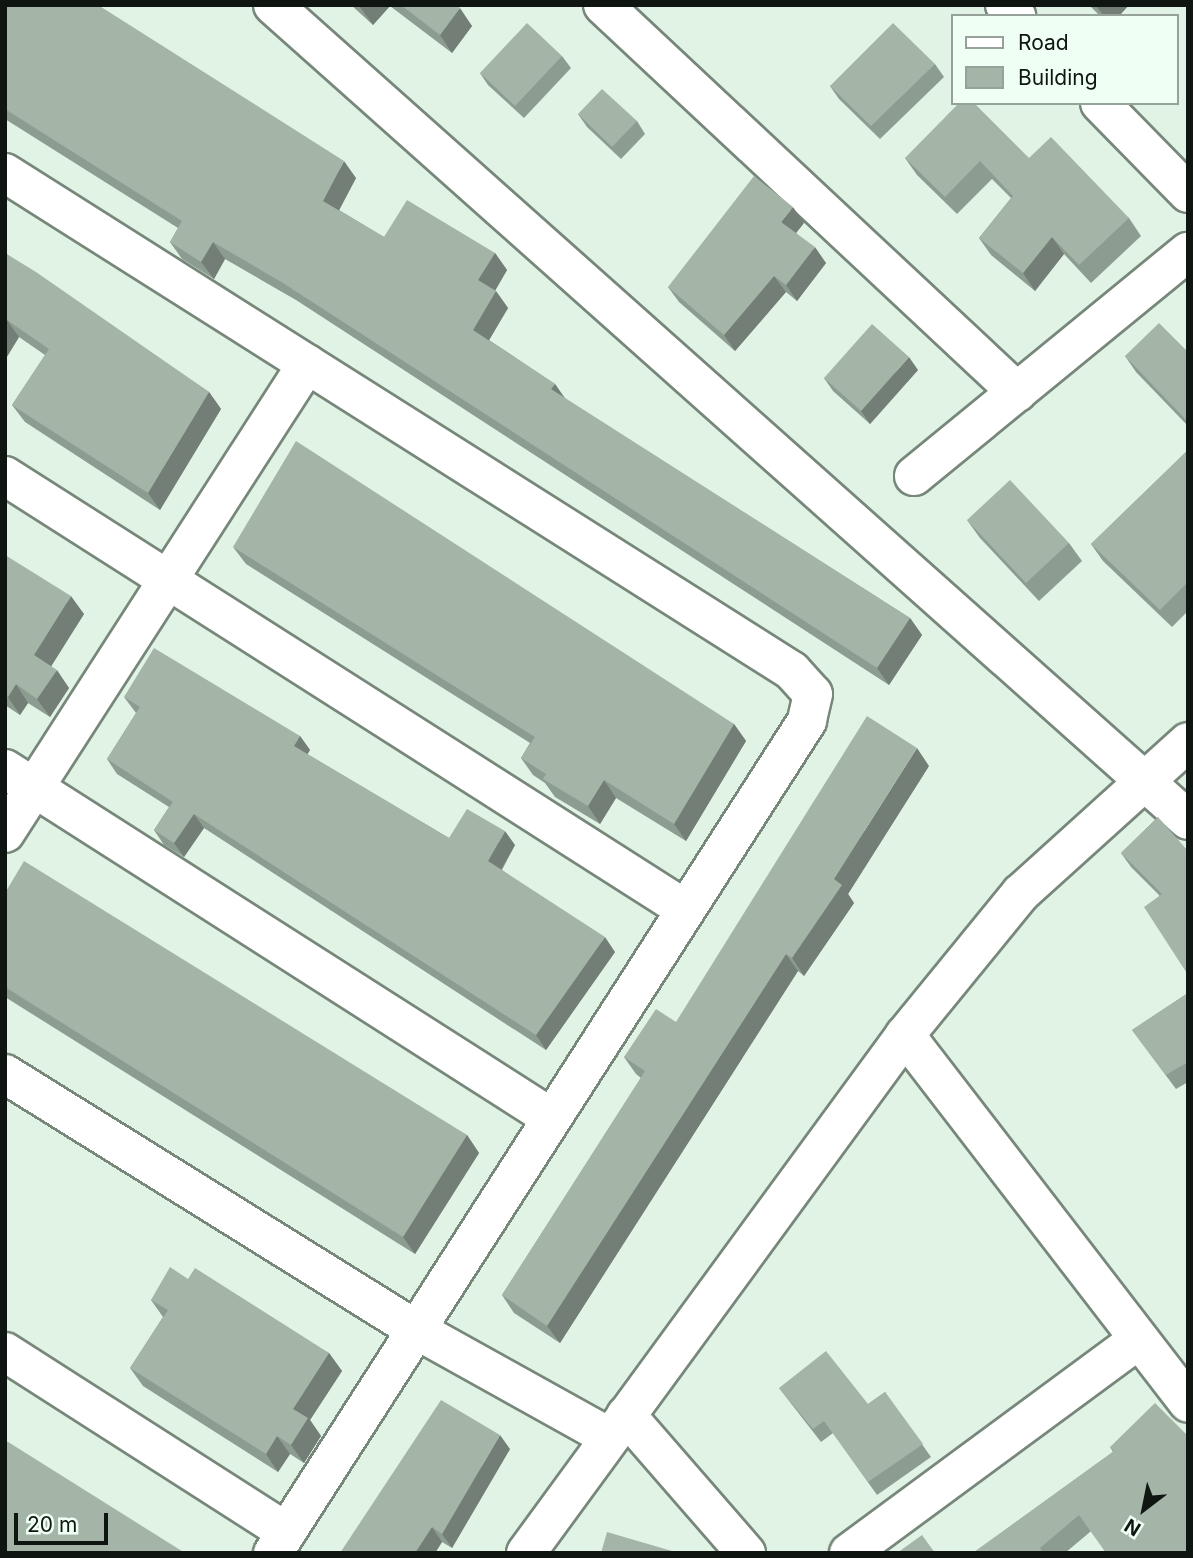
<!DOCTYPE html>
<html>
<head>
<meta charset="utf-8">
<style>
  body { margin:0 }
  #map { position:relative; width:1193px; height:1558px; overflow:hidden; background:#e1f3e4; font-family:Inter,sans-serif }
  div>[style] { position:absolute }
  .roads { filter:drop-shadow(2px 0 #77877a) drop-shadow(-2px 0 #77877a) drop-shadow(0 2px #77877a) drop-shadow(0 -2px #77877a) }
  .minor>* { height:38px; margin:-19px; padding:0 19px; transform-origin:19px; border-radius:19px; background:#fff }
  .wall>* { inset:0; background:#8d9c90 }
  .shaded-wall>* { inset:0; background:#737f76 }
  .building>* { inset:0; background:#a4b5a8 }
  span { translate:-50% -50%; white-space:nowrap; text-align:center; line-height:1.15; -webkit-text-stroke:5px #f0fff3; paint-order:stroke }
  .frame { position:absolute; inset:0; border:7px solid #0f1511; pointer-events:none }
  .legend { position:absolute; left:951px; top:14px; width:228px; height:91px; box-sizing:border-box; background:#f0fff3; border:2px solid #96a199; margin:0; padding:9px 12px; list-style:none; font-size:21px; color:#0f1511 }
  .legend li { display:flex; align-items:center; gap:14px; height:35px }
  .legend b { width:35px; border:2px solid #96a199 }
  .north { position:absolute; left:1109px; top:1474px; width:70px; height:70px; -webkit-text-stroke:5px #f0fff3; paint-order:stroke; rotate:212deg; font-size:19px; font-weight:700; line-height:28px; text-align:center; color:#0f1511 }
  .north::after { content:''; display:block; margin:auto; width:24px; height:32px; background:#0f1511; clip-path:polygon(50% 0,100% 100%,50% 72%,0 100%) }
  .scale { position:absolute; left:14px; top:1513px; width:94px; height:32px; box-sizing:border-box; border:4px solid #0f1511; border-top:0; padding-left:9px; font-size:21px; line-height:24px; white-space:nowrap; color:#0f1511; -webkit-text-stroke:5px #f0fff3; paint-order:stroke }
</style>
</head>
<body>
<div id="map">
  <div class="roads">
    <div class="minor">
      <i style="left:273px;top:5px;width:1225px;rotate:41.69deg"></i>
      <i style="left:603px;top:5px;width:567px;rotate:43.07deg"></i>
      <i style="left:1005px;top:5px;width:16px;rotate:45deg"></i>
      <i style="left:1100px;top:103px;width:126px;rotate:45.6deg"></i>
      <i style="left:5px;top:173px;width:931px;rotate:32.32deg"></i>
      <i style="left:792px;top:671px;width:31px;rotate:48deg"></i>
      <i style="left:813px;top:694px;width:28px;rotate:103deg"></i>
      <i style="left:807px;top:721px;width:989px;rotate:122.69deg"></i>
      <i style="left:5px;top:476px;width:806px;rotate:32.49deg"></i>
      <i style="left:914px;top:476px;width:354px;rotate:-39.3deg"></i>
      <i style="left:5px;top:769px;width:647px;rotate:32.56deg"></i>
      <i style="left:5px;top:833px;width:558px;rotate:-57.22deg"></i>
      <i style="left:905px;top:1035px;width:464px;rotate:52.4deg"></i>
      <i style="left:5px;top:1074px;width:481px;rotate:31.9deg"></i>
      <i style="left:413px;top:1328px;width:224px;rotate:29.1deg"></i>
      <i style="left:5px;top:1352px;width:334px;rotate:32.6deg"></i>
      <i style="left:626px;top:1415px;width:183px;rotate:49deg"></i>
      <i style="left:526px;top:1553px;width:642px;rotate:-53.81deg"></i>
      <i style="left:905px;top:1035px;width:183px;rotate:-50.8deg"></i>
      <i style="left:1021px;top:893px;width:225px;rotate:-42.1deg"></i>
      <i style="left:849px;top:1553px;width:360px;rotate:-36.4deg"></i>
    </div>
  </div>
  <div class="wall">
    <i style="clip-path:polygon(5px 5px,356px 178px,339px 210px,384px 237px,495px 253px,507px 270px,495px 290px,508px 308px,489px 340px,555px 384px,564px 398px,910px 618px,922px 635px,889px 685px,296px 300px,225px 259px,214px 279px,182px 259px,170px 242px,178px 228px,5px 119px)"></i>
    <i style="clip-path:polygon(351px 5px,456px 5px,472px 26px,452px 53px,390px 6px,373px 25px)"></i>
    <i style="clip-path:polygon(1089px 5px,1129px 5px,1119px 16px,1100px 16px)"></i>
    <i style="clip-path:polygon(562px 56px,571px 68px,524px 118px,488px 85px,480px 73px)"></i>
    <i style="clip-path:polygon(935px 64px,944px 77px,880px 139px,839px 99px,830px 86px)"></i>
    <i style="clip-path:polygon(578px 114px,637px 121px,645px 134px,621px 159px,587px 127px)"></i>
    <i style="clip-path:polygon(905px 158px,1029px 158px,1129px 218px,1141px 236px,1091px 283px,1064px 254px,1035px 291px,991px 255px,979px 238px,1011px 198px,992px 179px,957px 214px,917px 175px)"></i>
    <i style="clip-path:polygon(804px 223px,796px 233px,826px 263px,797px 301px,786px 292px,735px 351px,679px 302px,668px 287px)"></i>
    <i style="clip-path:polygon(5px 253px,209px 392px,221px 409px,160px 510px,25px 422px,12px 405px,45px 355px,19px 337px,5px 360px)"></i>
    <i style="clip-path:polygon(1188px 352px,1188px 426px,1136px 372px,1125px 356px)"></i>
    <i style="clip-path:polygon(918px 370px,870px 424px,833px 391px,824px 378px)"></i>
    <i style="clip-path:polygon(1188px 450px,1188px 611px,1172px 627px,1103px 561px,1091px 544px)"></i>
    <i style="clip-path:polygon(967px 520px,1069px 543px,1082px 561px,1039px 601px,980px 538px)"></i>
    <i style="clip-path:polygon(233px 547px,734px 724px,746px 741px,686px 841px,616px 798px,600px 824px,555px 797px,545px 783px,533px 775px,521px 758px,530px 743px,246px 564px)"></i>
    <i style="clip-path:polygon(5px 555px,84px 614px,51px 666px,69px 688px,50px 717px,28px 703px,20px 715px,5px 705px)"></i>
    <i style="clip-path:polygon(124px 697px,300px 736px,310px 750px,307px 754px,449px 838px,515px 845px,502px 870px,615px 952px,546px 1050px,204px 828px,184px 857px,164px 845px,154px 830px,169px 807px,117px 774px,107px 759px,136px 713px)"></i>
    <i style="clip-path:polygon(929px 766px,848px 894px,854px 903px,804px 976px,798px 971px,560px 1343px,514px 1313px,502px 1295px,641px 1078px,636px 1074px,624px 1057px,676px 1022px)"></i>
    <i style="clip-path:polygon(1158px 817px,1188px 975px,1159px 895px,1131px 867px,1121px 853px)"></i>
    <i style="clip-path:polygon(5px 893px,467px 1135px,479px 1153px,415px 1254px,5px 997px)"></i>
    <i style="clip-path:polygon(1188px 993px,1188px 1082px,1176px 1089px,1132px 1030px)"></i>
    <i style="clip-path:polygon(188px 1279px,329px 1353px,342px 1371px,310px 1420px,321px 1436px,304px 1463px,290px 1454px,278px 1472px,143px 1386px,130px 1368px,163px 1317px,151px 1300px)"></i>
    <i style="clip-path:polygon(779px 1388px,868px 1404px,885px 1392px,931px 1457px,877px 1495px,833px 1433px,821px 1442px)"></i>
    <i style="clip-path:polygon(1188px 1436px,1090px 1532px,1065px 1553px,973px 1553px,1113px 1452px,1110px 1447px)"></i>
    <i style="clip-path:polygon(510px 1449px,452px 1548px,442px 1542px,435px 1553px,340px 1553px)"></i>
  </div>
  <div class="shaded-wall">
    <i style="clip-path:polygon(362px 5px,390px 6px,373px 25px,360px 7px)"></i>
    <i style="clip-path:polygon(1099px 5px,1129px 5px,1119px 16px,1104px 16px,1097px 7px)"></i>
    <i style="clip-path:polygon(460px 8px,472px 26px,452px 53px,440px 35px)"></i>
    <i style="clip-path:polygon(344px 161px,356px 178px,335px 218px,323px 201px)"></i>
    <i style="clip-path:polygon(793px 207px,804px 223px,792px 238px,781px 222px)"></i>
    <i style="clip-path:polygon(1052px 237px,1064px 254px,1035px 291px,1023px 273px)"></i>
    <i style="clip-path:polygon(213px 242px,225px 259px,214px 279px,201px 262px)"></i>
    <i style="clip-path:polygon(815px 247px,826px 263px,797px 301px,786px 285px)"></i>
    <i style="clip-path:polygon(495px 253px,507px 270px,491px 298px,478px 280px)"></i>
    <i style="clip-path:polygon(774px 276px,786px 292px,735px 351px,724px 335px)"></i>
    <i style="clip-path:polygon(496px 291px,508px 308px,485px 347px,473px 330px)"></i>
    <i style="clip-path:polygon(7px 320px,19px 337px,5px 360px,5px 322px)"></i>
    <i style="clip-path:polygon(909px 357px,918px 370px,870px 424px,861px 411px)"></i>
    <i style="clip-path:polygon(555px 384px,567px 401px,551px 389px)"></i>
    <i style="clip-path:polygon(209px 392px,221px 409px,160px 510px,148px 493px)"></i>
    <i style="clip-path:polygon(71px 596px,84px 614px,47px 673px,34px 655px)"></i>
    <i style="clip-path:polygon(910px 618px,922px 635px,889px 685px,877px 668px)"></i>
    <i style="clip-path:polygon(57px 670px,69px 688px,50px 717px,37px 699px)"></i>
    <i style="clip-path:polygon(16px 684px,28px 703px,20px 715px,8px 697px)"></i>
    <i style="clip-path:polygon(734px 724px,746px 741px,686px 841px,674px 824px)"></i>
    <i style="clip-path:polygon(300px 736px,310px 750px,304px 760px,294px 746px)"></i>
    <i style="clip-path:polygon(917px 748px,929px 766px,848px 894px,854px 903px,804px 976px,792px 958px,834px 879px)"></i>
    <i style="clip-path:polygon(604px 780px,616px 798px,600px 824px,588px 806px)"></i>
    <i style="clip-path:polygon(194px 814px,204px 828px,184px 857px,174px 843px)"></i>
    <i style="clip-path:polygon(505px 831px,515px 845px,498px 875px,488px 861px)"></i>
    <i style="clip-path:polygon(605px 937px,615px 952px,546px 1050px,536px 1035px)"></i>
    <i style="clip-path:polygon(786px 954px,798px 971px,560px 1343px,547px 1326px)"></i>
    <i style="clip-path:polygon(467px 1135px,479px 1153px,415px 1254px,403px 1237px)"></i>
    <i style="clip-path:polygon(329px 1353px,342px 1371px,310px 1420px,321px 1436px,304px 1463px,291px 1445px,293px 1409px)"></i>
    <i style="clip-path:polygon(500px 1435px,510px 1449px,452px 1548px,442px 1534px)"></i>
    <i style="clip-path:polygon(277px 1436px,290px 1454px,278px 1472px,266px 1454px)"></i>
    <i style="clip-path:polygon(432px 1527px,442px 1542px,435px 1553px,415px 1553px)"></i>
  </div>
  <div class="building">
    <i style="clip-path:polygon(5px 5px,98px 5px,344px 161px,323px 201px,384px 237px,407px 200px,495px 253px,478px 280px,496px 291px,473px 330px,555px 384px,551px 389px,910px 618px,877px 668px,283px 283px,213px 242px,201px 262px,170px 242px,182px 221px,5px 109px)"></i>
    <i style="clip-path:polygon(401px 5px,456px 5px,460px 8px,440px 35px)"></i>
    <i style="clip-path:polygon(527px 23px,562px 56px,515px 106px,480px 73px)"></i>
    <i style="clip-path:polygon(893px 23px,935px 64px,871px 126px,830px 86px)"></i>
    <i style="clip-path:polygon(602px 89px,637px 121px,612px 147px,578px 114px)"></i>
    <i style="clip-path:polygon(959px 103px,974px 103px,1029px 158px,1051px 137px,1129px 218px,1079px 265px,1052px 237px,1023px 273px,979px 238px,1013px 196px,980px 161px,945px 197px,905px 158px)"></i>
    <i style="clip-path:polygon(754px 176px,793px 207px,781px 222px,815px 247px,786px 285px,774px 276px,724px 335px,668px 287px)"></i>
    <i style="clip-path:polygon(5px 253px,36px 272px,209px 392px,148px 493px,12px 405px,49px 349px,7px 320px,5px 322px)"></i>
    <i style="clip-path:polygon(1159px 323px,1188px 352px,1188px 422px,1125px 356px)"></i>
    <i style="clip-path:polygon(872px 324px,909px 357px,861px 411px,824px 378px)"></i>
    <i style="clip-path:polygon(296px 441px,734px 724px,674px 824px,604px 780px,588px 806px,543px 779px,546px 774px,521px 758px,535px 737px,233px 547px)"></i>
    <i style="clip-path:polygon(1188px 450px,1188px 582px,1160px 610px,1091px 544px)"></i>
    <i style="clip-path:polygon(1010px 480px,1069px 543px,1026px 583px,967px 520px)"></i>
    <i style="clip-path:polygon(5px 555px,71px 596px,34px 655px,57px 670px,37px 699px,16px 684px,8px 697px,5px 695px)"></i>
    <i style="clip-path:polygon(154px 648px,300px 736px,294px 746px,449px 838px,467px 809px,505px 831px,488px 861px,605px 937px,536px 1035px,194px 814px,174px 843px,154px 830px,173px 802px,107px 759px,140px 707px,124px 697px)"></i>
    <i style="clip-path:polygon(867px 716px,917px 748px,834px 879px,842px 885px,792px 958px,786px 954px,547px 1326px,502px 1295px,645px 1071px,624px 1057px,656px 1009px,676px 1022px)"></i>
    <i style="clip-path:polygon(1158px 817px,1188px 851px,1188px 975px,1144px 907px,1162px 894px,1121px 853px)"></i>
    <i style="clip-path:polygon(24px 861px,467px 1135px,403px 1237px,5px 987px,5px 893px)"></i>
    <i style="clip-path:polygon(1188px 993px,1188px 1062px,1166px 1075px,1132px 1030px)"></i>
    <i style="clip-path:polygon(170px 1267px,188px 1279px,195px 1268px,329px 1353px,293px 1409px,308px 1418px,291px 1445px,277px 1436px,266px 1454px,130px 1368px,168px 1310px,151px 1300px)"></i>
    <i style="clip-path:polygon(826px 1351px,868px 1404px,885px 1392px,923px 1444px,868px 1482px,824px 1421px,813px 1429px,779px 1388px)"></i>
    <i style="clip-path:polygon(441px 1400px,500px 1435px,442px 1534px,432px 1527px,415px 1553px,340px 1553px)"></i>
    <i style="clip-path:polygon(1155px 1403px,1188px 1436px,1188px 1553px,1106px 1553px,1079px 1515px,1040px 1548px,1043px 1553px,973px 1553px,1114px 1451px,1110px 1447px)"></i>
    <i style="clip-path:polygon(5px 1440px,185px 1553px,5px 1553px)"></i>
    <i style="clip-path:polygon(607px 1532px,672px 1551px,671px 1553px,601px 1553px)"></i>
    <i style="clip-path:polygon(922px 1535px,935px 1553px,897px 1553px)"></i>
  </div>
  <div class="frame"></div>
  <ul class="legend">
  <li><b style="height:9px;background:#fff"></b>Road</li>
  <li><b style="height:19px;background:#a4b5a8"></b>Building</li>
  </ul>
  <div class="north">N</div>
  <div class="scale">20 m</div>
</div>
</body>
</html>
